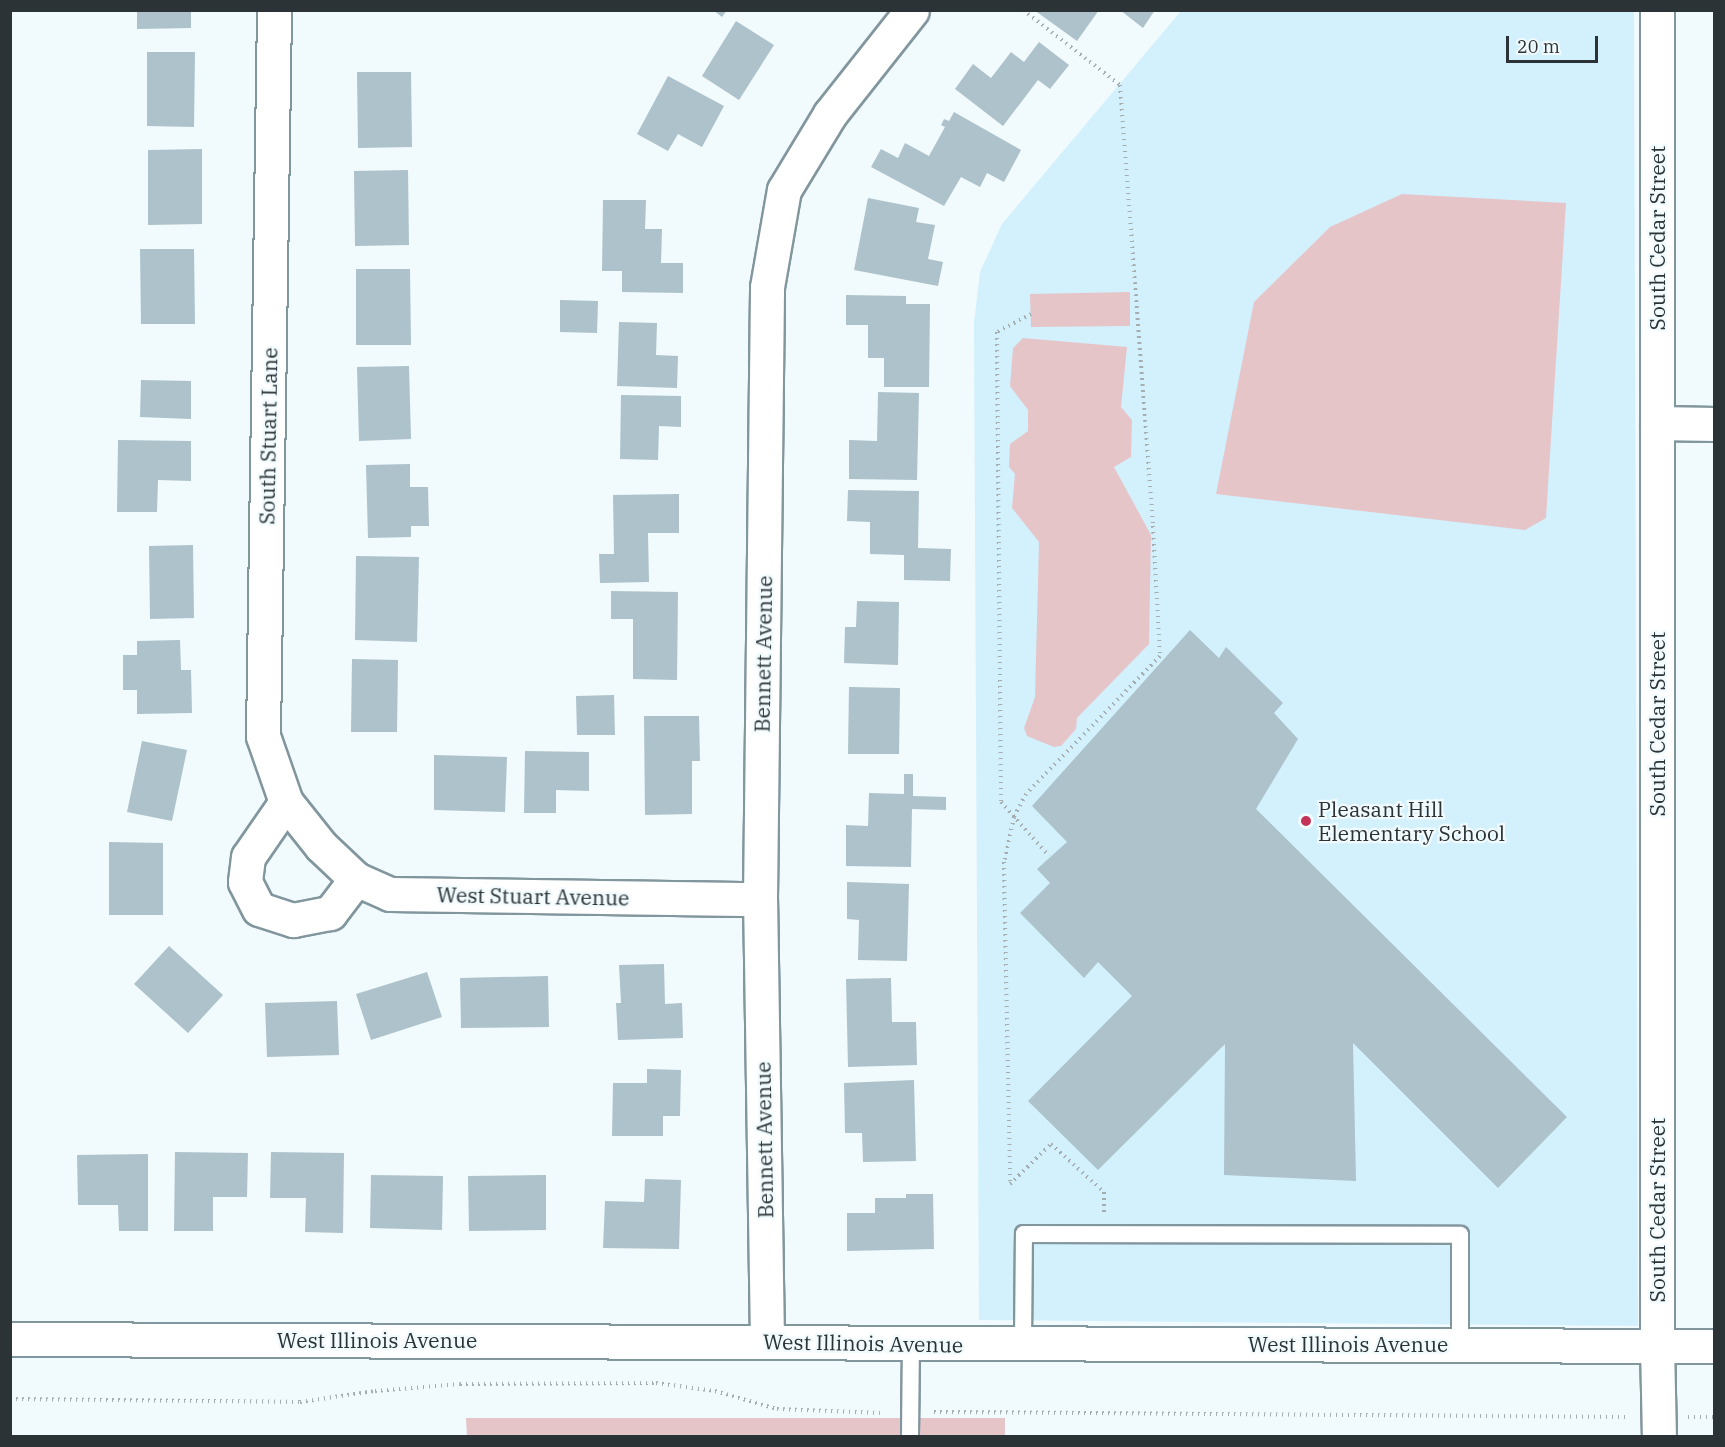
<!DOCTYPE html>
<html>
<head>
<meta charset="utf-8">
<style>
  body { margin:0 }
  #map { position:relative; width:1725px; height:1447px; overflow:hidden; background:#f1fafd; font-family:"IBM Plex Serif",serif }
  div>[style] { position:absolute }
  .built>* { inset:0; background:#d2f1fd }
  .green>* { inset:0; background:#e6c5c9 }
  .building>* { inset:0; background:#adc2ca }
  .path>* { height:4px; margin-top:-2px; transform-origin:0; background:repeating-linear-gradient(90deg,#a5adb1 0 1.5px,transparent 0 6px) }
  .roads { filter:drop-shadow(2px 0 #82969e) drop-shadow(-2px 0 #82969e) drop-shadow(0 2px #82969e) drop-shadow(0 -2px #82969e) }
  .service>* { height:16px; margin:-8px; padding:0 8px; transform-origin:8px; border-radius:8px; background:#fff }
  .minor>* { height:33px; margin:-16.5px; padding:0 16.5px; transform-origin:16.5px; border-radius:16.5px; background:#fff }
  .tertiary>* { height:33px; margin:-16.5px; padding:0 16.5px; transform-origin:16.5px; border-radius:16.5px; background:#fff }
  .secondary>* { height:33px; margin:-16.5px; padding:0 16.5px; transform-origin:16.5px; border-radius:16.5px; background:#fff }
  .dots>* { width:16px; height:16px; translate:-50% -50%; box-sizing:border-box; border:3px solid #f1fafd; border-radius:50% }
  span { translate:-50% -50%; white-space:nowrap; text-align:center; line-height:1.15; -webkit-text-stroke:4.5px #f1fafd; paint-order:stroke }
  .street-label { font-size:21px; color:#2b3337 }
  .poi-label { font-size:21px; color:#2b3337 }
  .left { translate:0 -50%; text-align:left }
  .frame { position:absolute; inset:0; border:12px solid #2b3337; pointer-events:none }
  .scale { position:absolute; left:1506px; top:36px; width:92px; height:27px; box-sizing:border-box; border:3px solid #2b3337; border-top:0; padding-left:8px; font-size:18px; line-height:21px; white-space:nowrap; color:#2b3337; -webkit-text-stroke:4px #f1fafd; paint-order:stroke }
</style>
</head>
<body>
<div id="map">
  <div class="built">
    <i style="clip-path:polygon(1181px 11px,1634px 11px,1638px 1326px,979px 1320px,974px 323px,980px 272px,1002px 224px)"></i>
  </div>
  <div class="green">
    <i style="clip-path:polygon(1402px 194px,1566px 203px,1546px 518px,1525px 530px,1216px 494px,1254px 302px,1330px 227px)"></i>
    <i style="clip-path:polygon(1130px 292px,1130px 326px,1031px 327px,1030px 294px)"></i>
    <i style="clip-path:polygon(1023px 338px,1127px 347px,1121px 407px,1132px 420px,1131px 457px,1114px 467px,1151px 535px,1149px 644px,1077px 718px,1076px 729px,1061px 746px,1054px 747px,1027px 736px,1024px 728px,1035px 697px,1039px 542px,1012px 508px,1015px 474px,1009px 467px,1010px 444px,1028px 431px,1028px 410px,1010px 386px,1013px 348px)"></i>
    <i style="clip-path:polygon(466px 1418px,1005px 1418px,1005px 1436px,467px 1436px)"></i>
  </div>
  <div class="building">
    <i style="clip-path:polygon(137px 10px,191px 10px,191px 28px,137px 29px)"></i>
    <i style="clip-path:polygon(713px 10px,727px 10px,722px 17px)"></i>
    <i style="clip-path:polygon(1034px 10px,1099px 10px,1077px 41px)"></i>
    <i style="clip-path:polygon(1120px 10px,1155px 10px,1143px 28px)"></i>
    <i style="clip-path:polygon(736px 21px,774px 45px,739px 100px,702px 76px)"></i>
    <i style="clip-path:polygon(1039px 42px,1069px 65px,1050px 89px,1038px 80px,1003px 126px,955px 89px,973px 64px,991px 78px,1011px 52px,1024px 62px)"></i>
    <i style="clip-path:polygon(147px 52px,195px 52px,194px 127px,147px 126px)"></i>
    <i style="clip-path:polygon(357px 72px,411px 72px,412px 147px,358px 148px)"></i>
    <i style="clip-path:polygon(668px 76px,724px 106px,702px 147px,678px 134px,668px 151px,637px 134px)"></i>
    <i style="clip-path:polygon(954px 112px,1021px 150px,1004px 182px,987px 173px,980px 187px,961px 177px,944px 206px,871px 167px,881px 149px,898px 158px,905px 143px,929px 156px,945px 127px,941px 125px,944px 119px,949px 121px)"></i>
    <i style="clip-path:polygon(202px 149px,202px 224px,148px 225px,148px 150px)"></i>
    <i style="clip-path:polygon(408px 170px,409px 245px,355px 246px,354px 171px)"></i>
    <i style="clip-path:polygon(868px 198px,919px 208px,916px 222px,935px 225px,928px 259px,943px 262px,938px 286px,854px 270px)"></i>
    <i style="clip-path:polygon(603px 200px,646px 200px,645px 229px,662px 229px,661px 263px,683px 263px,683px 293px,622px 292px,622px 271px,602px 271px)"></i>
    <i style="clip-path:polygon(140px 249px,194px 249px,195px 324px,141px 324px)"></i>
    <i style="clip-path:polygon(356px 269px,410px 269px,411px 345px,356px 345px)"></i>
    <i style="clip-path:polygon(846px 295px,906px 296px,906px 304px,930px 304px,929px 387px,884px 387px,884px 358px,868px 358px,868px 325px,846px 325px)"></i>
    <i style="clip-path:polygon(560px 300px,598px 301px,597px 333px,560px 332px)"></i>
    <i style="clip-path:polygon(619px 322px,657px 323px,656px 355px,678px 356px,677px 388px,617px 386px)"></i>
    <i style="clip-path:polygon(409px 366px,411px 439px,359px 441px,357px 367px)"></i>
    <i style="clip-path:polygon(141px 380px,191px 381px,191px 419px,140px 417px)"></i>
    <i style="clip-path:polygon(878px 392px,919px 393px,917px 480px,849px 479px,849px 440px,877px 441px)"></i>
    <i style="clip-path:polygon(621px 395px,681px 396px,681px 427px,659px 426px,658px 460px,620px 459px)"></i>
    <i style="clip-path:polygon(118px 440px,191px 441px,191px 481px,158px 480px,157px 512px,117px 512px)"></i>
    <i style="clip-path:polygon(410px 464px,410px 487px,428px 487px,429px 526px,411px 526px,411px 537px,368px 538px,366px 465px)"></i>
    <i style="clip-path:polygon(848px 490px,919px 491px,918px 548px,951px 549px,950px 581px,904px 580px,904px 555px,870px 554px,870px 522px,847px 521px)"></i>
    <i style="clip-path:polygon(679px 494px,679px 533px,648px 533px,649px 582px,600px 583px,599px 554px,614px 554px,613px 495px)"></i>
    <i style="clip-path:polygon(193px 545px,194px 618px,150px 619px,149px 546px)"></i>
    <i style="clip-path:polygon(356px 556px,419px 557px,417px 642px,355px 640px)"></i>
    <i style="clip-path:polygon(611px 591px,678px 592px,677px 680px,633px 679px,633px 619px,611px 619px)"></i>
    <i style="clip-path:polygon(857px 601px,899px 602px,898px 665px,844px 663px,845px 627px,856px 627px)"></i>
    <i style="clip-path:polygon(1190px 630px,1219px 658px,1226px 647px,1283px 703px,1274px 713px,1298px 739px,1256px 809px,1567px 1117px,1498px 1188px,1353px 1043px,1356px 1181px,1224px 1175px,1225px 1044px,1098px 1170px,1028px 1101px,1132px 996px,1098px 962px,1084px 978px,1020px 913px,1050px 883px,1037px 869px,1067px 842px,1032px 806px)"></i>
    <i style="clip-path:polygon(180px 640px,181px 670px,191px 670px,192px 713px,137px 714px,137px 690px,123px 690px,123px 655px,137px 655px,137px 641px)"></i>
    <i style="clip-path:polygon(352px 659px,398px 660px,397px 732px,351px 732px)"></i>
    <i style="clip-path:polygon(849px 687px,900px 688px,899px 754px,848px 754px)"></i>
    <i style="clip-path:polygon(614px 695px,615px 735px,577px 735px,576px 696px)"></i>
    <i style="clip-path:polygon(644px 716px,699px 716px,700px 761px,692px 761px,692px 814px,645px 815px)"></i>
    <i style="clip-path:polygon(142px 741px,187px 750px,172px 821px,127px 812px)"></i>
    <i style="clip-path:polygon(525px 751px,589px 752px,589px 791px,556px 790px,556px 813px,524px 813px)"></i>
    <i style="clip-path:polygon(434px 755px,507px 757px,505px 812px,434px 810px)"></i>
    <i style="clip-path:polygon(904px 774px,913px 774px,913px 796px,946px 797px,946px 810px,912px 809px,911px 867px,846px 866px,846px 825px,868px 826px,869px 793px,904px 794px)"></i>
    <i style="clip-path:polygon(109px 842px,163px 843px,163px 915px,109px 915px)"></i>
    <i style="clip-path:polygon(847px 882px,909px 884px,907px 961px,858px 960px,859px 920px,847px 919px)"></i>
    <i style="clip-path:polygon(169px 946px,223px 995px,188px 1033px,134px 984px)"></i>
    <i style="clip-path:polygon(664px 964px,665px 1004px,682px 1003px,683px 1038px,618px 1040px,616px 1003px,621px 1003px,619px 965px)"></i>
    <i style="clip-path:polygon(427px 972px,442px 1017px,371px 1040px,356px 994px)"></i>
    <i style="clip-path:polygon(548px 976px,549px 1027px,461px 1028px,460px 978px)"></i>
    <i style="clip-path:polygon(891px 978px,892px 1022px,916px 1022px,917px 1065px,848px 1067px,846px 979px)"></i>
    <i style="clip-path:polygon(337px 1001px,339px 1055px,267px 1057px,265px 1003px)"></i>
    <i style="clip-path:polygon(647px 1069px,681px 1070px,680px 1116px,663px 1116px,663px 1136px,612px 1136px,613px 1083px,647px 1083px)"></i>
    <i style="clip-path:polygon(914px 1080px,916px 1161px,863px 1162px,862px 1133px,845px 1133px,844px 1083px)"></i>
    <i style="clip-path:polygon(175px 1152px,248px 1153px,247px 1197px,213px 1197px,213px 1231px,174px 1231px)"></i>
    <i style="clip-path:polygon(271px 1152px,344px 1153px,343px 1233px,305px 1232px,306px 1198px,270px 1198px)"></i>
    <i style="clip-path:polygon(148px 1154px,148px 1231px,119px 1231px,118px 1205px,78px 1205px,77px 1155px)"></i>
    <i style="clip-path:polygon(371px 1175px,443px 1176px,442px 1230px,370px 1228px)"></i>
    <i style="clip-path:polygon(546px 1175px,546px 1230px,469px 1231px,468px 1176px)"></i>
    <i style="clip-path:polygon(645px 1179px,681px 1180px,679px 1249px,603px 1248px,605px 1201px,644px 1202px)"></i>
    <i style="clip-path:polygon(906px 1194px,933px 1194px,934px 1249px,847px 1251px,847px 1213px,875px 1213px,875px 1198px,906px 1198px)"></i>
  </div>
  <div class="path">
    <i style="left:1023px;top:10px;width:123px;rotate:37.7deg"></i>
    <i style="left:1120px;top:85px;width:442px;rotate:85.7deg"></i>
    <i style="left:1153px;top:526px;width:130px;rotate:86.9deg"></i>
    <i style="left:1160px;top:656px;width:192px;rotate:134.2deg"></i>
    <i style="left:1026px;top:794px;width:26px;rotate:118deg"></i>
    <i style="left:1014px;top:817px;width:46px;rotate:102.5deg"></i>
    <i style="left:1004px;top:862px;width:322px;rotate:88.9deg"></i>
    <i style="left:1010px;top:1184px;width:57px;rotate:-44.3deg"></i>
    <i style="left:1051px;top:1144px;width:72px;rotate:42.2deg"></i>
    <i style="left:1104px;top:1192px;width:21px;rotate:90deg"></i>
    <i style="left:1031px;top:314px;width:38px;rotate:152deg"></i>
    <i style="left:997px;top:332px;width:470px;rotate:89.5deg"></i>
    <i style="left:1001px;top:802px;width:72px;rotate:48.4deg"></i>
    <i style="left:10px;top:1399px;width:290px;rotate:0.6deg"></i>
    <i style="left:300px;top:1402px;width:76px;rotate:-8.3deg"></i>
    <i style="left:375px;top:1391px;width:85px;rotate:-4.7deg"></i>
    <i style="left:460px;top:1384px;width:196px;rotate:-0.3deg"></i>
    <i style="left:656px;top:1383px;width:60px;rotate:7.7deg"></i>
    <i style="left:715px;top:1391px;width:65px;rotate:16.2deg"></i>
    <i style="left:777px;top:1409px;width:103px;rotate:2.2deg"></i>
    <i style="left:934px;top:1412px;width:695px;rotate:0.41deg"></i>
    <i style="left:1688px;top:1417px;width:26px"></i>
  </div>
  <div class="roads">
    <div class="service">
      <i style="left:1023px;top:1344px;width:110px;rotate:-89.5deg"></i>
      <i style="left:1024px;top:1234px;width:436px;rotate:0.1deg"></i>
      <i style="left:1460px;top:1235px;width:109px;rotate:90deg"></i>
      <i style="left:910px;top:1436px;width:92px;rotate:-89.4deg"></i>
    </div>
    <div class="minor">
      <i style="left:274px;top:10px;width:726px;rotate:90.87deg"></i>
      <i style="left:263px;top:736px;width:70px;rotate:70.8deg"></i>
      <i style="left:286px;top:802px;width:56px;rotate:51.5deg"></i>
      <i style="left:321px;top:846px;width:48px;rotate:43.3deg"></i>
      <i style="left:356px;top:879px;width:37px;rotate:24deg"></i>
      <i style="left:390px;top:894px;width:370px;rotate:0.8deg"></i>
      <i style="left:1657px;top:423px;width:57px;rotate:1deg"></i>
      <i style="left:286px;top:802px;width:67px;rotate:124.6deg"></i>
      <i style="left:248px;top:857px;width:25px;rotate:97deg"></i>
      <i style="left:245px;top:882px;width:30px;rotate:63deg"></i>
      <i style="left:259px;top:909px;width:36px;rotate:18deg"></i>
      <i style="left:293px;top:920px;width:38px;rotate:-11deg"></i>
      <i style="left:330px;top:913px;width:43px;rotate:-52.6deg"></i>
      <i style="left:767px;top:1341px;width:442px;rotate:-90.9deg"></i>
      <i style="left:760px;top:899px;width:612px;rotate:-89.34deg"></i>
      <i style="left:767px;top:287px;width:98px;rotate:-80.1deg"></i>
      <i style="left:784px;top:190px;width:89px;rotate:-58.8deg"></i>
      <i style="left:830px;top:114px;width:132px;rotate:-51.7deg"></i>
      <i style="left:1657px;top:1344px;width:92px;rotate:88.8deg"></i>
    </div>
    <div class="tertiary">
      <i style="left:1657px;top:10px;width:1334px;rotate:90deg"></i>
    </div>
    <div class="secondary">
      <i style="left:10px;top:1339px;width:1704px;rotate:0.24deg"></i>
    </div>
  </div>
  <div class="dots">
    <i style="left:1306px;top:821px;background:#c33358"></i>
  </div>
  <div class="street-label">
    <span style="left:1657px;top:238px;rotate:-90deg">South Cedar Street</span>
    <span style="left:268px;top:436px;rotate:-89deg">South Stuart Lane</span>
    <span style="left:763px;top:654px;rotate:-89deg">Bennett Avenue</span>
    <span style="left:1657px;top:724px;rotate:-90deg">South Cedar Street</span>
    <span style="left:533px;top:896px;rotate:1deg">West Stuart Avenue</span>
    <span style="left:764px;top:1140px;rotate:-91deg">Bennett Avenue</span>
    <span style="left:1657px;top:1210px;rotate:-90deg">South Cedar Street</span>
    <span style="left:377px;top:1340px">West Illinois Avenue</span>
    <span style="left:863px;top:1343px;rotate:1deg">West Illinois Avenue</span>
    <span style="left:1348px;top:1344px">West Illinois Avenue</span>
  </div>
  <div class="poi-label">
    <span class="left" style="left:1318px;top:821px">Pleasant Hill<br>Elementary School</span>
  </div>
  <div class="frame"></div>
  <div class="scale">20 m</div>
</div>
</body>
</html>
